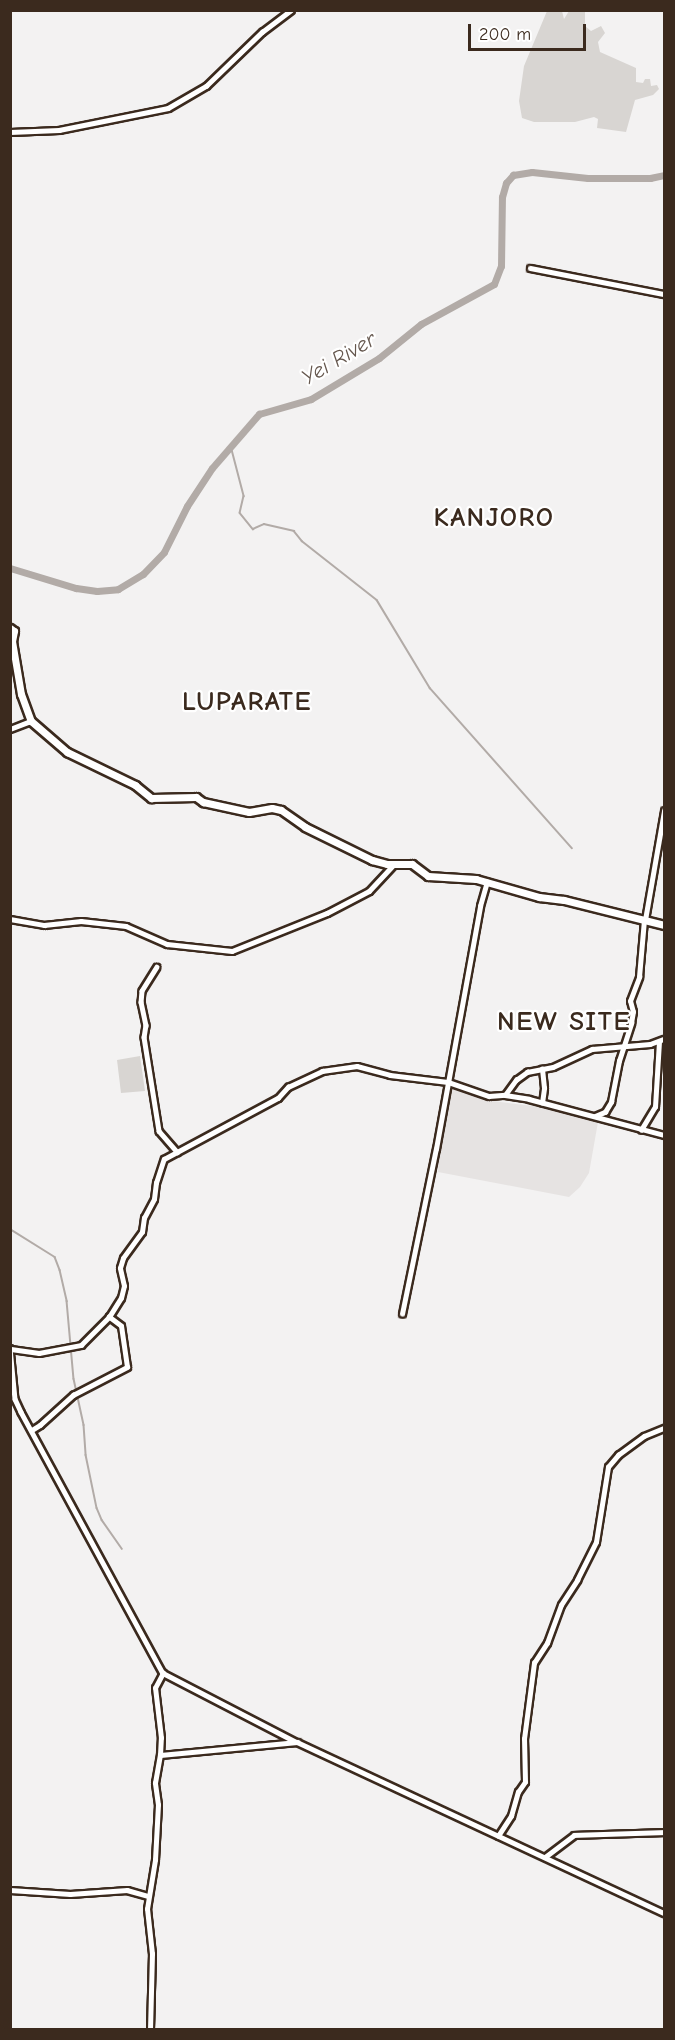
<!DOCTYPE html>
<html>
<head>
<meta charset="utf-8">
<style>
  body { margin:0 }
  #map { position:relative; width:675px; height:2040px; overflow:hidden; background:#f3f2f2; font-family:"Comic Neue",sans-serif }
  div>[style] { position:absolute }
  .built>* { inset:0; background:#e6e3e2 }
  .green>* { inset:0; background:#d8d5d2 }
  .stream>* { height:1.5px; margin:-0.75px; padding:0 0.75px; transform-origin:0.75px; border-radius:0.75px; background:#b2aba7 }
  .river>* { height:7px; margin:-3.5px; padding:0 3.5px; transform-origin:3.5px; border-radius:3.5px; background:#b2aba7 }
  .roads { filter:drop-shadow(2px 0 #3b2a1e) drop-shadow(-2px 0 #3b2a1e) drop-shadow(0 2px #3b2a1e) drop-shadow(0 -2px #3b2a1e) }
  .street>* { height:4.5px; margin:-2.25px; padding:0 2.25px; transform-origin:2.25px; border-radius:2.25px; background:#fff }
  .secondary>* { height:7px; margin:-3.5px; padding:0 3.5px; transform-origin:3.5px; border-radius:3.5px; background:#fff }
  span { translate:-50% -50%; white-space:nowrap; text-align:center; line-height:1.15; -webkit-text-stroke:4.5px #fff; paint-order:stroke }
  .water-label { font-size:22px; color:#65574e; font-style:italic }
  .district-label { font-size:27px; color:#3b2a1e; font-weight:700; letter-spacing:1.5px }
  .frame { position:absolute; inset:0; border:12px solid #3b2a1e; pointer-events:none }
  .scale { position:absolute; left:468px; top:24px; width:118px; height:27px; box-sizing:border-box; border:3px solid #3b2a1e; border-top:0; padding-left:8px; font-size:18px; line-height:21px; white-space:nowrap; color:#3b2a1e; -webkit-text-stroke:4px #fff; paint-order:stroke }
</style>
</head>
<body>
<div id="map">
  <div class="built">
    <i style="clip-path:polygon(450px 1087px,485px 1100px,549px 1108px,598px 1122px,589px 1173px,580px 1187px,569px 1197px,438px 1172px,443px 1117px)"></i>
  </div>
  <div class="green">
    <i style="clip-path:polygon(547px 11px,562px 11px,564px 19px,569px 11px,585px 11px,585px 26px,591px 31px,601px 26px,605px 33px,598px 42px,600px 52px,636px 68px,636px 82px,643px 83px,645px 79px,650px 79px,651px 86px,657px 85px,659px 89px,653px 95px,635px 100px,626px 132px,597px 128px,598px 119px,594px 117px,575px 122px,534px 122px,522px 118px,519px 101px,524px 66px)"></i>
    <i style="clip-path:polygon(140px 1056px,145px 1091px,121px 1093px,117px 1060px)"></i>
  </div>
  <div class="stream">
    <i style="left:231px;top:446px;width:52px;rotate:75.4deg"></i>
    <i style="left:244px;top:496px;width:17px;rotate:103deg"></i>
    <i style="left:240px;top:513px;width:21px;rotate:51deg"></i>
    <i style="left:253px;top:529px;width:12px;rotate:-24deg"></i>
    <i style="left:264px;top:524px;width:31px;rotate:13deg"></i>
    <i style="left:294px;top:531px;width:13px;rotate:51deg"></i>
    <i style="left:302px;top:541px;width:95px;rotate:38.2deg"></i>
    <i style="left:377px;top:600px;width:103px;rotate:58.9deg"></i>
    <i style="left:430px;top:688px;width:214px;rotate:48.4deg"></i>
    <i style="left:10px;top:1229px;width:53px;rotate:31.9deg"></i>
    <i style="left:55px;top:1257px;width:14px;rotate:69deg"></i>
    <i style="left:60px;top:1270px;width:32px;rotate:77deg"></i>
    <i style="left:67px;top:1301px;width:78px;rotate:84.9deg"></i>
    <i style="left:74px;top:1379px;width:47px;rotate:77.7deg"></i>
    <i style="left:84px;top:1425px;width:30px;rotate:86deg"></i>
    <i style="left:86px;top:1455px;width:54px;rotate:78.3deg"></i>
    <i style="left:97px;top:1508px;width:13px;rotate:67deg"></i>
    <i style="left:102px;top:1520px;width:35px;rotate:55deg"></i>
  </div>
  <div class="river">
    <i style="left:10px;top:568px;width:69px;rotate:16.9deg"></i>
    <i style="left:76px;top:588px;width:21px;rotate:8deg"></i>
    <i style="left:97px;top:591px;width:21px;rotate:-5deg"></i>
    <i style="left:118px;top:589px;width:29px;rotate:-31deg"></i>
    <i style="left:143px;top:574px;width:30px;rotate:-46deg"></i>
    <i style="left:164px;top:552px;width:51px;rotate:-63.4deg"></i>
    <i style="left:187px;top:506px;width:45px;rotate:-56.7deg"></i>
    <i style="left:212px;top:468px;width:72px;rotate:-49deg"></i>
    <i style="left:259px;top:414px;width:54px;rotate:-16.1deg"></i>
    <i style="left:311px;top:399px;width:79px;rotate:-31.1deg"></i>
    <i style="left:379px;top:358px;width:54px;rotate:-39deg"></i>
    <i style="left:421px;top:324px;width:83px;rotate:-28.7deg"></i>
    <i style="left:494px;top:284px;width:19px;rotate:-69deg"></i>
    <i style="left:501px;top:266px;width:69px;rotate:-89.2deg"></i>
    <i style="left:502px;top:197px;width:15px;rotate:-74deg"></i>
    <i style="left:506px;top:183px;width:11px;rotate:-49deg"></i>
    <i style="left:513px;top:175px;width:19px;rotate:-9deg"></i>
    <i style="left:532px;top:172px;width:56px;rotate:6.1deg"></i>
    <i style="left:588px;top:178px;width:62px"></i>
    <i style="left:650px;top:178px;width:14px;rotate:-12deg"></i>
  </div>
  <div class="roads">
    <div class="street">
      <i style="left:10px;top:132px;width:49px;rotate:-2.3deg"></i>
      <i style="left:59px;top:130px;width:111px;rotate:-11.4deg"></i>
      <i style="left:168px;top:108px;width:44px;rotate:-30.1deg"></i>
      <i style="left:206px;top:86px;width:78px;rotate:-44deg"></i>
      <i style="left:262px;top:32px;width:36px;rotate:-37deg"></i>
      <i style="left:530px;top:268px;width:136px;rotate:11deg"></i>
      <i style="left:10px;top:729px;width:22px;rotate:-21deg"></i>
      <i style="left:10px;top:919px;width:35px;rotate:10deg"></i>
      <i style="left:44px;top:925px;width:37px;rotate:-6deg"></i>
      <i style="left:81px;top:921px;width:45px;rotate:6.3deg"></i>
      <i style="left:126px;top:926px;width:45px;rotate:23.7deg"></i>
      <i style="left:167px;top:944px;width:65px;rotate:6.1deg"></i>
      <i style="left:232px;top:951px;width:102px;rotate:-21.8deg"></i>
      <i style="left:327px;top:913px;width:47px;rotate:-27.6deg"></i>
      <i style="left:369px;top:891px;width:35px;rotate:-47deg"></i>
      <i style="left:645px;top:920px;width:111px;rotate:-80.1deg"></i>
      <i style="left:157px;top:967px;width:28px;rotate:122deg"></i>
      <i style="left:142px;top:991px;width:11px;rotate:95deg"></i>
      <i style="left:141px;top:1002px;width:24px;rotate:78deg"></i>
      <i style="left:146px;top:1025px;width:12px;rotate:99deg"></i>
      <i style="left:144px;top:1037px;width:95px;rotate:80.9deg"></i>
      <i style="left:159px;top:1131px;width:28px;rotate:49deg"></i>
      <i style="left:505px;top:1095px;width:19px;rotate:-54deg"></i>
      <i style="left:516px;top:1080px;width:14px;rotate:-36deg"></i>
      <i style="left:527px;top:1072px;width:26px;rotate:-11deg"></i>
      <i style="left:553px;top:1067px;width:43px;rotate:-24.8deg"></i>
      <i style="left:592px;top:1049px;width:58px;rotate:-4.9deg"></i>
      <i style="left:650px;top:1044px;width:15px;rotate:-20deg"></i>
      <i style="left:542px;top:1103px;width:15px;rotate:-82deg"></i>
      <i style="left:544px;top:1088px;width:19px;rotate:-96deg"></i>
      <i style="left:595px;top:1116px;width:11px;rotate:-22deg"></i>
      <i style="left:605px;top:1112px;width:12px;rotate:-59deg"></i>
      <i style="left:611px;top:1102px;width:42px;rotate:-79deg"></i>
      <i style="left:619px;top:1061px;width:40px;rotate:-72deg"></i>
      <i style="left:631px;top:1023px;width:11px;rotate:-80deg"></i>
      <i style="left:633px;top:1012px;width:11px;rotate:-105deg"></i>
      <i style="left:630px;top:1001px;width:26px;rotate:-69deg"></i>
      <i style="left:639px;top:977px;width:57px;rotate:-85deg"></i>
      <i style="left:641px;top:1130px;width:27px;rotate:-59deg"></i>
      <i style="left:655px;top:1107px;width:65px;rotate:-86.5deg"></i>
      <i style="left:402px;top:1314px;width:168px;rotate:-78.4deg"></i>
      <i style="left:436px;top:1149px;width:247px;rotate:-79.7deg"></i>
      <i style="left:480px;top:906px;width:25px;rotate:-74deg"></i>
      <i style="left:10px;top:1348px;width:51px;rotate:84.4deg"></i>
      <i style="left:15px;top:1399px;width:14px;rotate:65deg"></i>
      <i style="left:21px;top:1412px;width:297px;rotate:61.5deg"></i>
      <i style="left:163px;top:1673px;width:148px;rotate:27.4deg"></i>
      <i style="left:11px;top:1349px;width:28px;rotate:8deg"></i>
      <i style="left:39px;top:1353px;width:43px;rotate:-10.8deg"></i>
      <i style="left:81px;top:1345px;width:40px;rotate:-45deg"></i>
      <i style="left:109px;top:1317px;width:22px;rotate:-58deg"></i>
      <i style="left:121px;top:1298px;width:12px;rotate:-76deg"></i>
      <i style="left:124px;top:1286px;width:18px;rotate:-103deg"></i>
      <i style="left:120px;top:1268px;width:10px;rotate:-73deg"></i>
      <i style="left:123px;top:1258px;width:32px;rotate:-54deg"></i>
      <i style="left:142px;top:1232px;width:14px;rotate:-82deg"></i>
      <i style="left:144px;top:1218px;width:21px;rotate:-62deg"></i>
      <i style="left:154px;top:1199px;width:16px;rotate:-83deg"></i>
      <i style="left:156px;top:1183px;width:25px;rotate:-72deg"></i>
      <i style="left:164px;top:1159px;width:129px;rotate:-28.2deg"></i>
      <i style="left:278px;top:1098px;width:15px;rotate:-48deg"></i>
      <i style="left:288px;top:1087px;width:38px;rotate:-25deg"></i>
      <i style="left:322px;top:1071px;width:35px;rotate:-8deg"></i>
      <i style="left:357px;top:1066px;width:34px;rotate:15deg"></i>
      <i style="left:390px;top:1075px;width:58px;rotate:6.9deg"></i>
      <i style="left:448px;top:1082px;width:43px;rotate:18.9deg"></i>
      <i style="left:489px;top:1096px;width:16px;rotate:-4deg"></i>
      <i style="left:505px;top:1095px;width:24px;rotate:9deg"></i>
      <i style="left:529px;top:1099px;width:140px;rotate:14.9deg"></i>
      <i style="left:32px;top:1430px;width:9px;rotate:-32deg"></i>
      <i style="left:40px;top:1425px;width:45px;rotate:-42.3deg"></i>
      <i style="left:73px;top:1395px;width:61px;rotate:-27.4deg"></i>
      <i style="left:127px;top:1367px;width:41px;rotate:-98.3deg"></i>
      <i style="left:121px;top:1326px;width:15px;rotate:-143deg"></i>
      <i style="left:160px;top:1755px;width:17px;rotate:-87deg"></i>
      <i style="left:161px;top:1738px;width:50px;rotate:-96.8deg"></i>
      <i style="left:155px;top:1688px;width:17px;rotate:-62deg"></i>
      <i style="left:498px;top:1836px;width:24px;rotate:-57deg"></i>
      <i style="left:511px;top:1816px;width:25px;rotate:-74deg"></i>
      <i style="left:518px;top:1792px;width:12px;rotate:-55deg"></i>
      <i style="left:525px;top:1782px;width:43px;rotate:-91.3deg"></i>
      <i style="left:524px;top:1739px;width:77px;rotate:-82.5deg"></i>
      <i style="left:534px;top:1663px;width:24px;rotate:-57deg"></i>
      <i style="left:547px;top:1643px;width:40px;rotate:-69.8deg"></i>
      <i style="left:561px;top:1605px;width:30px;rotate:-57deg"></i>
      <i style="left:577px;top:1580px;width:42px;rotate:-63.4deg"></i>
      <i style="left:596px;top:1542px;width:76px;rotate:-80.9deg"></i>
      <i style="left:608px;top:1467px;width:16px;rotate:-50deg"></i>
      <i style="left:618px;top:1455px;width:32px;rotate:-36deg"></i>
      <i style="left:644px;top:1436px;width:22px;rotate:-22deg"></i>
      <i style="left:545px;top:1857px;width:36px;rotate:-37deg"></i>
      <i style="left:574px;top:1835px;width:90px;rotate:-1.9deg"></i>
      <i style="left:10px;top:1890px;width:60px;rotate:3.8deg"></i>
      <i style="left:70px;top:1894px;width:57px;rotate:-4deg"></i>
      <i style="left:127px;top:1890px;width:22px;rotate:16deg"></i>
      <i style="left:150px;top:2030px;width:76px;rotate:-88.5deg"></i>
      <i style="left:152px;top:1954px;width:45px;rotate:-96.3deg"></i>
      <i style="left:147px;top:1909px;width:50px;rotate:-80.7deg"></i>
      <i style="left:155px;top:1860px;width:55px;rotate:-86.9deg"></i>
      <i style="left:158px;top:1805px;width:22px;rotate:-98deg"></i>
      <i style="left:155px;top:1783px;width:28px;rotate:-80deg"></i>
      <i style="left:160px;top:1755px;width:138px;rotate:-5.4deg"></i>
      <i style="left:297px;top:1742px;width:405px;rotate:25deg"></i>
    </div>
    <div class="secondary">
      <i style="left:10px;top:628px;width:5px;rotate:37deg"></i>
      <i style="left:14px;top:631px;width:10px;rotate:101deg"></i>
      <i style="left:12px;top:641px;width:54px;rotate:80.4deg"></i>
      <i style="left:21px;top:694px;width:29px;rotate:70deg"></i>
      <i style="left:31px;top:721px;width:48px;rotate:40.7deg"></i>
      <i style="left:67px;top:752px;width:76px;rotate:25.9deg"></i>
      <i style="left:135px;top:785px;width:21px;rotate:39deg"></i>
      <i style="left:151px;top:798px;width:45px;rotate:-1.3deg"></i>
      <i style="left:196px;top:797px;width:9px;rotate:36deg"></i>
      <i style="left:203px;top:802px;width:47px;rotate:12.3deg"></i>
      <i style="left:249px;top:812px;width:23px;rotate:-10deg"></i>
      <i style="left:272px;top:808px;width:9px;rotate:13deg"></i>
      <i style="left:281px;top:810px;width:29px;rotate:35deg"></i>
      <i style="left:305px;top:827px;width:75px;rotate:26.2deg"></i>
      <i style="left:372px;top:860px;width:16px;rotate:15deg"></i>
      <i style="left:387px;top:864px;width:25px"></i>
      <i style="left:412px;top:864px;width:20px;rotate:37deg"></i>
      <i style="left:428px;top:876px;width:48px;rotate:3.6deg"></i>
      <i style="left:476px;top:879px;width:66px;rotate:15.9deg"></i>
      <i style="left:539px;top:897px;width:25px;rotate:7deg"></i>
      <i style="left:564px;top:900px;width:103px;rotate:14deg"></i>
    </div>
  </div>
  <div class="water-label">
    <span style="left:339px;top:359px;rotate:-31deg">Yei River</span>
  </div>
  <div class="district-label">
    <span style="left:494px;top:518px">KANJORO</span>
    <span style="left:247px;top:702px">LUPARATE</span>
    <span style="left:564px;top:1022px">NEW SITE</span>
  </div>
  <div class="frame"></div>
  <div class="scale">200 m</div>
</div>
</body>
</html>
